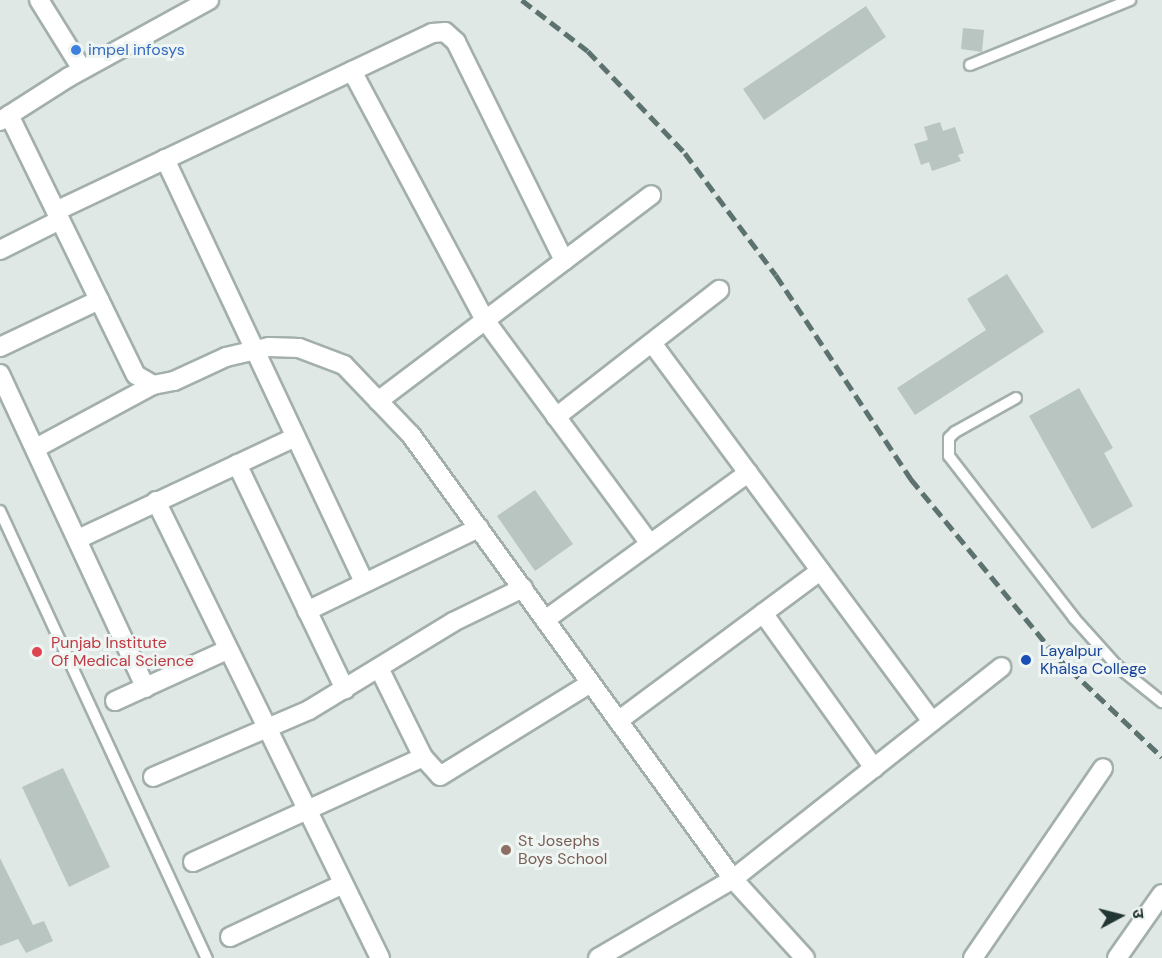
<!DOCTYPE html>
<html>
<head>
<meta charset="utf-8">
<style>
  body { margin:0 }
  #map { position:relative; width:1162px; height:958px; overflow:hidden; background:#dfe8e5; font-family:"DM Sans","Noto Sans Devanagari",sans-serif }
  div>[style] { position:absolute }
  .building>* { inset:0; background:#b8c5c1 }
  .roads { filter:drop-shadow(2px 0 #a3afac) drop-shadow(-2px 0 #a3afac) drop-shadow(0 2px #a3afac) drop-shadow(0 -2px #a3afac) }
  .lane>* { height:10px; margin:-5px; padding:0 5px; transform-origin:5px; border-radius:5px; background:#fff }
  .street>* { height:18px; margin:-9px; padding:0 9px; transform-origin:9px; border-radius:9px; background:#fff }
  .secondary>* { height:18px; margin:-9px; padding:0 9px; transform-origin:9px; border-radius:9px; background:#fff }
  .rail>* { height:4.5px; margin-top:-2.25px; transform-origin:0; background:repeating-linear-gradient(90deg,#5c726f 0 12px,transparent 0 18px) }
  .dots>* { width:16px; height:16px; translate:-50% -50%; box-sizing:border-box; border:3px solid #eff5f3; border-radius:50% }
  span { translate:-50% -50%; white-space:nowrap; text-align:center; line-height:1.15; -webkit-text-stroke:6px #eff5f3; paint-order:stroke }
  .shop-label { font-size:16px; color:#366cbe }
  .left { translate:0 -50%; text-align:left }
  .health-label { font-size:16px; color:#be3a42 }
  .transit-label { font-size:16px; color:#164399 }
  .education-label { font-size:16px; color:#785e54 }
  .north { position:absolute; left:1090px; top:886px; width:60px; height:60px; -webkit-text-stroke:4px #eff5f3; paint-order:stroke; rotate:83deg; font-size:16px; font-weight:700; line-height:24px; text-align:center; color:#223633 }
  .north::after { content:''; display:block; margin:auto; width:21px; height:27px; background:#223633; clip-path:polygon(50% 0,100% 100%,50% 72%,0 100%) }
</style>
</head>
<body>
<div id="map">
  <div class="building">
    <i style="clip-path:polygon(866px 6px,886px 37px,764px 120px,743px 89px)"></i>
    <i style="clip-path:polygon(963px 28px,984px 30px,982px 52px,961px 49px)"></i>
    <i style="clip-path:polygon(940px 122px,943px 131px,955px 127px,964px 153px,958px 155px,961px 161px,932px 171px,929px 162px,921px 165px,914px 144px,928px 140px,924px 127px)"></i>
    <i style="clip-path:polygon(1007px 274px,1044px 332px,915px 415px,897px 388px,986px 330px,967px 299px)"></i>
    <i style="clip-path:polygon(1079px 388px,1113px 448px,1104px 453px,1133px 506px,1092px 529px,1029px 416px)"></i>
    <i style="clip-path:polygon(535px 490px,573px 544px,535px 571px,497px 516px)"></i>
    <i style="clip-path:polygon(63px 768px,110px 867px,69px 887px,22px 787px)"></i>
    <i style="clip-path:polygon(0 858px,33px 925px,44px 921px,53px 941px,26px 953px,18px 939px,0 946px)"></i>
  </div>
  <div class="roads">
    <div class="lane">
      <i style="left:970px;top:65px;width:173px;rotate:-22.1deg"></i>
      <i style="left:1016px;top:398px;width:70px;rotate:150.9deg"></i>
      <i style="left:955px;top:432px;width:8px;rotate:135deg"></i>
      <i style="left:949px;top:438px;width:18px;rotate:90deg"></i>
      <i style="left:949px;top:456px;width:205px;rotate:52.3deg"></i>
      <i style="left:1074px;top:618px;width:64px;rotate:48.1deg"></i>
      <i style="left:1117px;top:666px;width:58px;rotate:38.7deg"></i>
      <i style="left:0;top:511px;width:493px;rotate:65.2deg"></i>
    </div>
    <div class="street">
      <i style="left:39px;top:0;width:81px;rotate:58.1deg"></i>
      <i style="left:352px;top:71px;width:282px;rotate:61.9deg"></i>
      <i style="left:485px;top:320px;width:278px;rotate:53.6deg"></i>
      <i style="left:165px;top:159px;width:467px;rotate:64.8deg"></i>
      <i style="left:56px;top:211px;width:416px;rotate:-25.3deg"></i>
      <i style="left:432px;top:33px;width:13px;rotate:-4deg"></i>
      <i style="left:445px;top:32px;width:15px;rotate:42deg"></i>
      <i style="left:456px;top:42px;width:244px;rotate:63.7deg"></i>
      <i style="left:0;top:250px;width:67px;rotate:-26.6deg"></i>
      <i style="left:652px;top:343px;width:471px;rotate:53.5deg"></i>
      <i style="left:0;top:347px;width:110px;rotate:-25.4deg"></i>
      <i style="left:0;top:374px;width:346px;rotate:65.1deg"></i>
      <i style="left:378px;top:401px;width:342px;rotate:-37deg"></i>
      <i style="left:556px;top:417px;width:207px;rotate:-37.9deg"></i>
      <i style="left:36px;top:448px;width:133px;rotate:-28.3deg"></i>
      <i style="left:237px;top:464px;width:250px;rotate:64.4deg"></i>
      <i style="left:156px;top:501px;width:509px;rotate:63.89deg"></i>
      <i style="left:78px;top:539px;width:238px;rotate:-25.1deg"></i>
      <i style="left:307px;top:611px;width:191px;rotate:-25.8deg"></i>
      <i style="left:763px;top:613px;width:191px;rotate:54.4deg"></i>
      <i style="left:545px;top:620px;width:251px;rotate:-35.9deg"></i>
      <i style="left:379px;top:668px;width:99px;rotate:63.7deg"></i>
      <i style="left:423px;top:757px;width:25px;rotate:48deg"></i>
      <i style="left:440px;top:776px;width:175px;rotate:-31.7deg"></i>
      <i style="left:115px;top:701px;width:123px;rotate:-24.5deg"></i>
      <i style="left:618px;top:721px;width:252px;rotate:-36.6deg"></i>
      <i style="left:153px;top:777px;width:170px;rotate:-23.2deg"></i>
      <i style="left:309px;top:710px;width:169px;rotate:-31.4deg"></i>
      <i style="left:453px;top:622px;width:78px;rotate:-25.9deg"></i>
      <i style="left:193px;top:862px;width:253px;rotate:-24.5deg"></i>
      <i style="left:230px;top:937px;width:125px;rotate:-25.1deg"></i>
      <i style="left:598px;top:958px;width:156px;rotate:-30.3deg"></i>
      <i style="left:733px;top:879px;width:342px;rotate:-38.3deg"></i>
      <i style="left:973px;top:958px;width:230px;rotate:-55.6deg"></i>
      <i style="left:1117px;top:958px;width:78px;rotate:-54.9deg"></i>
    </div>
    <div class="secondary">
      <i style="left:9px;top:115px;width:289px;rotate:64deg"></i>
      <i style="left:136px;top:375px;width:20px;rotate:30deg"></i>
      <i style="left:153px;top:385px;width:21px;rotate:-11deg"></i>
      <i style="left:174px;top:381px;width:57px;rotate:-24.8deg"></i>
      <i style="left:226px;top:357px;width:44px;rotate:-13.1deg"></i>
      <i style="left:269px;top:347px;width:30px;rotate:2deg"></i>
      <i style="left:299px;top:348px;width:48px;rotate:20.7deg"></i>
      <i style="left:344px;top:365px;width:97px;rotate:46.3deg"></i>
      <i style="left:411px;top:435px;width:548px;rotate:54.05deg"></i>
      <i style="left:733px;top:879px;width:107px;rotate:47.7deg"></i>
      <i style="left:0;top:121px;width:82px;rotate:-32.5deg"></i>
      <i style="left:69px;top:77px;width:160px;rotate:-28.8deg"></i>
    </div>
  </div>
  <div class="rail">
    <i style="left:522px;top:0;width:83px;rotate:37.7deg"></i>
    <i style="left:588px;top:51px;width:141px;rotate:46.4deg"></i>
    <i style="left:685px;top:153px;width:152px;rotate:53.3deg"></i>
    <i style="left:776px;top:275px;width:245px;rotate:56.5deg"></i>
    <i style="left:911px;top:479px;width:230px;rotate:50.6deg"></i>
    <i style="left:1057px;top:657px;width:145px;rotate:43.6deg"></i>
  </div>
  <div class="dots">
    <i style="left:76px;top:50px;background:#3f7fe0"></i>
    <i style="left:37px;top:652px;background:#e0444e"></i>
    <i style="left:1026px;top:660px;background:#1a4fb4"></i>
    <i style="left:506px;top:850px;background:#8d6e63"></i>
  </div>
  <div class="shop-label">
    <span class="left" style="left:88px;top:50px">impel infosys</span>
  </div>
  <div class="health-label">
    <span class="left" style="left:51px;top:652px">Punjab Institute<br>Of Medical Science</span>
  </div>
  <div class="transit-label">
    <span class="left" style="left:1040px;top:660px">Layalpur<br>Khalsa College</span>
  </div>
  <div class="education-label">
    <span class="left" style="left:518px;top:850px">St Josephs<br>Boys School</span>
  </div>
  <div class="north">उ</div>
</div>
</body>
</html>
